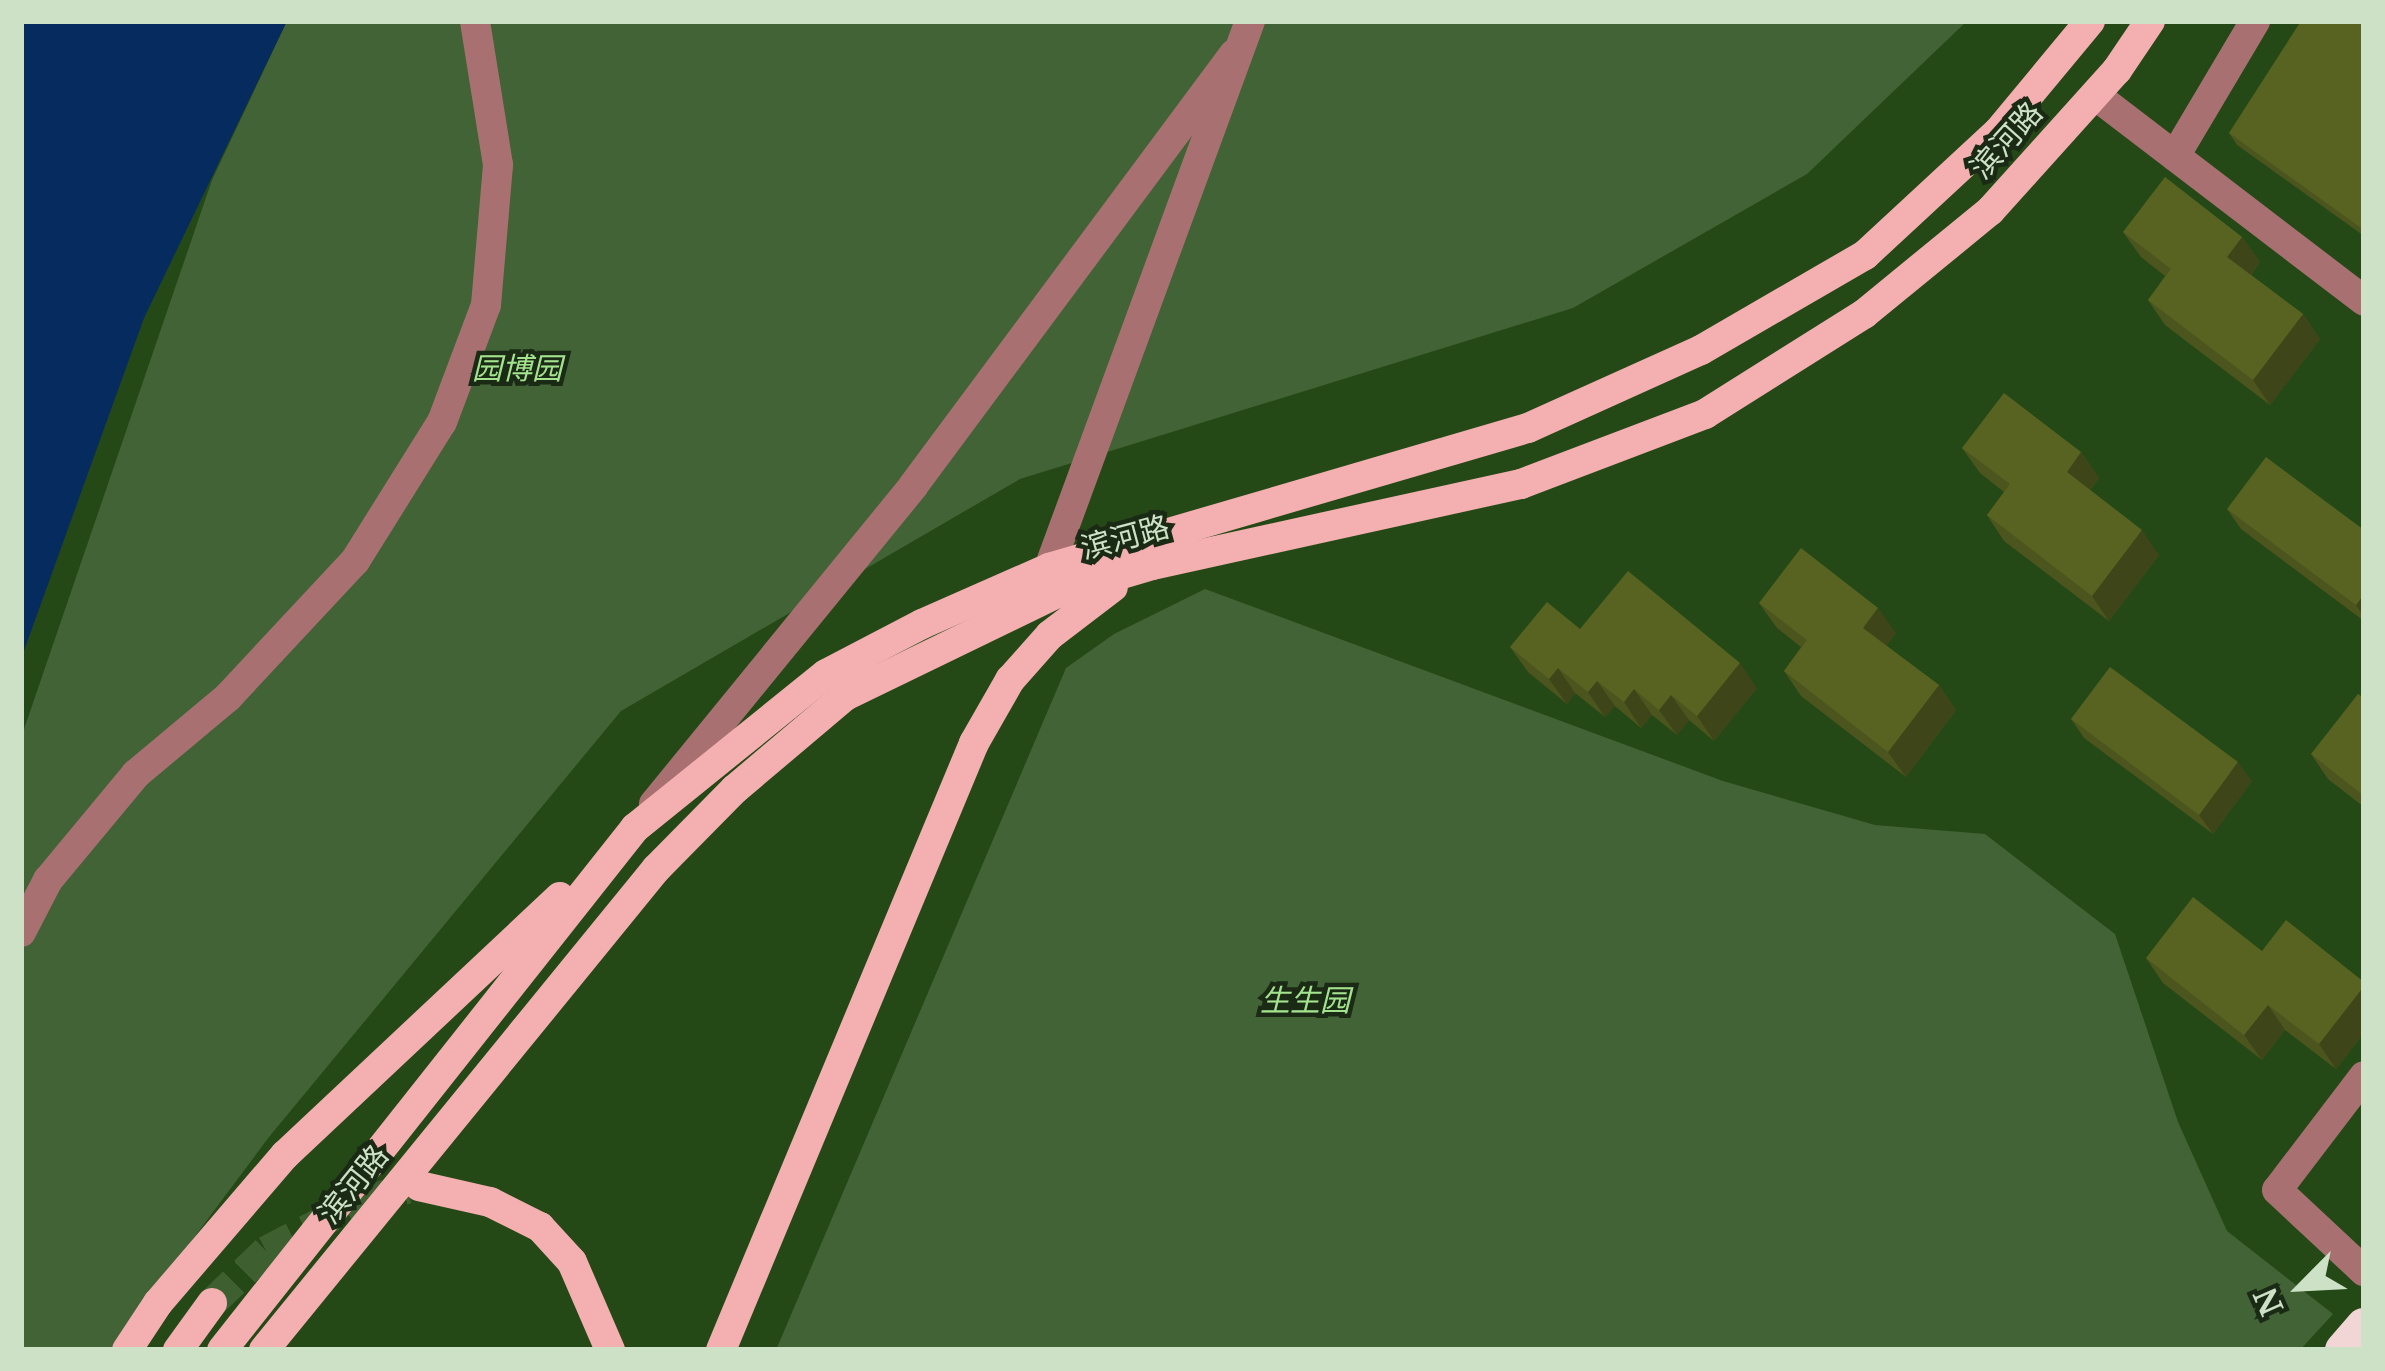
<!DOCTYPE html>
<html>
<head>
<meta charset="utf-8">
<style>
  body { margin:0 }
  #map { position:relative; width:2385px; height:1371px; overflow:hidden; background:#254916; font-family:"Noto Serif","Noto Sans SC",serif }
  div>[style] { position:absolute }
  .green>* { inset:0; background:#416335 }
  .water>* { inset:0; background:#062b5e }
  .major-tunnel>* { height:30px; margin-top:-15px; transform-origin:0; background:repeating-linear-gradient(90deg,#3e6030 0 30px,transparent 0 45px) }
  .minor>* { height:30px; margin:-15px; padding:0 15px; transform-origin:15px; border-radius:15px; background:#a97072 }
  .major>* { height:30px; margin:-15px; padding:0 15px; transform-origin:15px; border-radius:15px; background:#f4afb0 }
  .highway>* { height:36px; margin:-18px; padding:0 18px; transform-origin:18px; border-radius:18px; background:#f2d6d6 }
  .wall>* { inset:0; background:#4c551d }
  .shaded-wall>* { inset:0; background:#3e4518 }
  .building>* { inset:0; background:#586322 }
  span { translate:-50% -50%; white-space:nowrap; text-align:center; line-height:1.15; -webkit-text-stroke:9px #1a2a15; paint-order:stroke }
  .street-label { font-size:30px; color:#cce1c5 }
  .park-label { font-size:30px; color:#a4e38e; font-style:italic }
  .frame { position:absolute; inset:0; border:24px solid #cce1c5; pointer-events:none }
  .north { position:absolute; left:2241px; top:1227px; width:120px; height:120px; -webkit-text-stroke:9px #1a2a15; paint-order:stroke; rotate:246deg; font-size:33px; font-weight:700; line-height:48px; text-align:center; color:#cce1c5 }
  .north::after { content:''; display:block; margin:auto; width:42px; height:54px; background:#cce1c5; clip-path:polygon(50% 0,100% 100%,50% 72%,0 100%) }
</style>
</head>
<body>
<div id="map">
  <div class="green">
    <i style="clip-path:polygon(287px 21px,1967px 21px,1807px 174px,1573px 308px,1020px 479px,621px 711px,269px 1137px,110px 1350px,21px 1350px,21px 738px,212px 180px)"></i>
    <i style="clip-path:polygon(1205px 589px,1723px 781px,1875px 825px,1985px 834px,2115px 934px,2178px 1122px,2227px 1231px,2333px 1314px,2300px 1350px,776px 1350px,1066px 668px,1114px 634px)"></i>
  </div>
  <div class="water">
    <i style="clip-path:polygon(21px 21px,287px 21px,144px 318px,21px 659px)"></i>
  </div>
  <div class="major-tunnel">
    <i style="left:212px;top:1303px;width:75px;rotate:-43.9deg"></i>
    <i style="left:266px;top:1251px;width:106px;rotate:-27.5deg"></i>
    <i style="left:360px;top:1202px;width:49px;rotate:-15.5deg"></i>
  </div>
  <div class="minor">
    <i style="left:2095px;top:95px;width:339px;rotate:37.4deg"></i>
    <i style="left:2175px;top:156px;width:157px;rotate:-59.3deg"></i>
    <i style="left:1049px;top:568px;width:583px;rotate:-69.82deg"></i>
    <i style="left:654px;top:804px;width:410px;rotate:-50.8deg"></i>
    <i style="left:913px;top:486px;width:538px;rotate:-53.39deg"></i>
    <i style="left:21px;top:932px;width:59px;rotate:-62.6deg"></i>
    <i style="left:48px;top:880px;width:138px;rotate:-50.3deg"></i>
    <i style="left:136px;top:774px;width:120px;rotate:-39.9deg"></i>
    <i style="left:228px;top:697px;width:186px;rotate:-47deg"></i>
    <i style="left:355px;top:561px;width:164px;rotate:-58deg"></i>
    <i style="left:442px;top:422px;width:125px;rotate:-69.4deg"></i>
    <i style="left:486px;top:305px;width:141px;rotate:-85.1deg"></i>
    <i style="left:498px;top:165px;width:146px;rotate:-99.1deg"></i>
    <i style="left:2364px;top:1076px;width:143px;rotate:127.3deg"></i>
    <i style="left:2277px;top:1190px;width:119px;rotate:43deg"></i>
  </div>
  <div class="major">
    <i style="left:419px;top:1186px;width:73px;rotate:12.7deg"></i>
    <i style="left:490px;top:1202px;width:56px;rotate:26.6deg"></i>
    <i style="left:540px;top:1227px;width:47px;rotate:47.6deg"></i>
    <i style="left:572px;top:1262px;width:96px;rotate:66.6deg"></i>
    <i style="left:127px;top:1350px;width:56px;rotate:-56.6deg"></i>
    <i style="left:158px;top:1303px;width:195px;rotate:-49.4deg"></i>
    <i style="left:285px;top:1155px;width:377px;rotate:-43.2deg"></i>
    <i style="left:178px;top:1350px;width:58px;rotate:-54.1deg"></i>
    <i style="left:222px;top:1350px;width:666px;rotate:-51.65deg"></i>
    <i style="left:635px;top:828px;width:245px;rotate:-38.9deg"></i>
    <i style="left:826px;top:674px;width:108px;rotate:-27.5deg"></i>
    <i style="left:922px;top:624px;width:139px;rotate:-23.8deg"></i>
    <i style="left:1049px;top:568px;width:499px;rotate:-16.3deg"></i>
    <i style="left:1528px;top:428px;width:190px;rotate:-24.3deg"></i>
    <i style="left:1701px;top:350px;width:190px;rotate:-30.1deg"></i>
    <i style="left:1865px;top:255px;width:181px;rotate:-42.8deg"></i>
    <i style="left:1998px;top:132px;width:144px;rotate:-50.3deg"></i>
    <i style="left:264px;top:1350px;width:621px;rotate:-50.82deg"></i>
    <i style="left:656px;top:869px;width:112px;rotate:-45.4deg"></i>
    <i style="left:735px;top:789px;width:144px;rotate:-40.2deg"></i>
    <i style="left:845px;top:696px;width:236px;rotate:-25.9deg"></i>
    <i style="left:1057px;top:593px;width:99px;rotate:-16.4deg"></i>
    <i style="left:1152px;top:565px;width:378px;rotate:-12.4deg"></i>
    <i style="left:1521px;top:484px;width:197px;rotate:-20.8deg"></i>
    <i style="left:1705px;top:414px;width:188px;rotate:-32.2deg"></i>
    <i style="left:1864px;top:314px;width:163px;rotate:-39.3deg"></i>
    <i style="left:1990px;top:211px;width:190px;rotate:-48deg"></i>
    <i style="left:2117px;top:70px;width:59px;rotate:-56deg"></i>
    <i style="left:721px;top:1350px;width:658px;rotate:-67.37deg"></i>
    <i style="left:974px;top:743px;width:73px;rotate:-60.3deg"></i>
    <i style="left:1010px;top:680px;width:60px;rotate:-48.4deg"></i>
    <i style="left:1050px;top:635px;width:79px;rotate:-37.3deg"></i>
  </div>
  <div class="highway">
    <i style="left:2343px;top:1350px;width:32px;rotate:-49deg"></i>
  </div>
  <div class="wall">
    <i style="clip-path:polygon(2364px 21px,2364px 236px,2237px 145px,2229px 133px)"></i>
    <i style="clip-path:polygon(2123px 232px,2242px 237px,2260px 262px,2251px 275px,2303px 314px,2320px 339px,2270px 405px,2165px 325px,2148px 300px,2165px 276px,2141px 257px)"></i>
    <i style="clip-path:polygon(1962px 448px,2081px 452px,2099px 478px,2090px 490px,2159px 555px,2109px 621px,2004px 541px,1987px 515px,2004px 492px,1980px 473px)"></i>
    <i style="clip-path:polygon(2227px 509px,2364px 530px,2364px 621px,2241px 529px)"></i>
    <i style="clip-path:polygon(1759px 603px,1896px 633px,1886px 646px,1939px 685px,1956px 710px,1906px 777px,1801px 696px,1784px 671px,1801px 647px,1777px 628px)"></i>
    <i style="clip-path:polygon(1580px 629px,1757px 688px,1714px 741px,1689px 720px,1677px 735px,1652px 715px,1641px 728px,1615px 706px,1605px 717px,1575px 693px,1567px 704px,1528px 672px,1510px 647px)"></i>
    <i style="clip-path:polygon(2364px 698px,2364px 807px,2328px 779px,2311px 754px)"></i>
    <i style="clip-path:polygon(2071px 719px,2252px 781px,2213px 834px,2084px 738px)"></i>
    <i style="clip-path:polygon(2262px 951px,2364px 982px,2364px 1033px,2336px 1069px,2285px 1030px,2262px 1060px,2163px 983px,2146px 958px)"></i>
  </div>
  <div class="shaded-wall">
    <i style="clip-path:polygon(2242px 237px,2260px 262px,2245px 282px,2227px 257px)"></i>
    <i style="clip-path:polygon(2303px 314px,2320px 339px,2270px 405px,2253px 380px)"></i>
    <i style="clip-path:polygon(2081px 452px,2099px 478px,2084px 497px,2067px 472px)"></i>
    <i style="clip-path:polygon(2142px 530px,2159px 555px,2109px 621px,2092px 596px)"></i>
    <i style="clip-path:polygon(2364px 594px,2364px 617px,2356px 605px)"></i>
    <i style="clip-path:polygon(1878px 608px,1896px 633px,1881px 653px,1863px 628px)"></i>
    <i style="clip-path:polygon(1740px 663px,1757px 688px,1714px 741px,1697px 716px)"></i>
    <i style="clip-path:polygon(1558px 668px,1575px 693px,1567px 704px,1549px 679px)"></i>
    <i style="clip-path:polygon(1597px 681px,1615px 706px,1605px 717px,1588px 692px)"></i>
    <i style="clip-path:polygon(1939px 685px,1956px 710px,1906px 777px,1888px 752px)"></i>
    <i style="clip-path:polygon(1634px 689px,1652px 715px,1641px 728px,1624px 702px)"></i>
    <i style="clip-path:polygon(1671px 695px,1689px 720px,1677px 735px,1659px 710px)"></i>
    <i style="clip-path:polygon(2238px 762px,2252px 781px,2213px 834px,2199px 815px)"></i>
    <i style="clip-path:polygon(2364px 986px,2364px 1033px,2336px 1069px,2319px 1044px)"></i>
    <i style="clip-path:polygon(2268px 1005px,2285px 1030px,2262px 1060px,2244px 1035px)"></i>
  </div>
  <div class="building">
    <i style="clip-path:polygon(2301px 21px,2364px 21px,2364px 230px,2229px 133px)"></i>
    <i style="clip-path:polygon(2165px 177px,2242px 237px,2227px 257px,2303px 314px,2253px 380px,2148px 300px,2171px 269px,2123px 232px)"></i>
    <i style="clip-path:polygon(2004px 393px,2081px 452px,2067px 472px,2142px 530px,2092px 596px,1987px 515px,2010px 484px,1962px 448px)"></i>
    <i style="clip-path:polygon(2266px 457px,2364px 530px,2364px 594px,2356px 605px,2227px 509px)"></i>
    <i style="clip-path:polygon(1801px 548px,1878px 608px,1863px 628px,1939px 685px,1888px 752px,1784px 671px,1807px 640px,1759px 603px)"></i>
    <i style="clip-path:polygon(1628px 571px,1740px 663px,1697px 716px,1671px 695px,1659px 710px,1634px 689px,1624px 702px,1597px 681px,1588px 692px,1558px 668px,1549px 679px,1510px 647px,1547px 602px,1580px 629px)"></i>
    <i style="clip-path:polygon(2110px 667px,2238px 762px,2199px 815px,2071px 719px)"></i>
    <i style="clip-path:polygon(2358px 694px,2364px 698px,2364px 796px,2311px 754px)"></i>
    <i style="clip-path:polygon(2193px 897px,2262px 951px,2286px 920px,2364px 982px,2364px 986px,2319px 1044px,2268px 1005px,2244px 1035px,2146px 958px)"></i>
  </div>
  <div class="street-label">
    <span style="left:2006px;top:140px;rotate:-48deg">滨河路</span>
    <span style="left:1125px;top:537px;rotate:-15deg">滨河路</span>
    <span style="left:353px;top:1184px;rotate:-51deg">滨河路</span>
  </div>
  <div class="park-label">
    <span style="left:517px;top:368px">园博园</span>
    <span style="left:1305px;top:1000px">生生园</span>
  </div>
  <div class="frame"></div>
  <div class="north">N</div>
</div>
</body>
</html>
